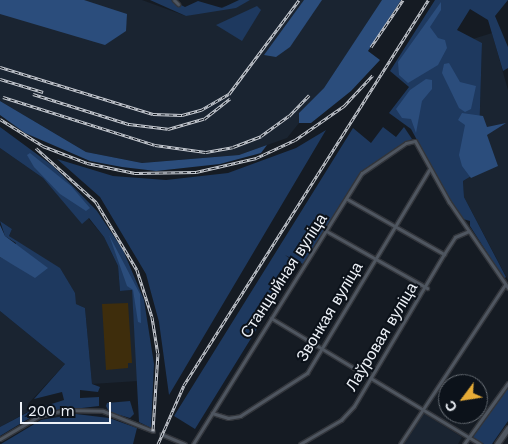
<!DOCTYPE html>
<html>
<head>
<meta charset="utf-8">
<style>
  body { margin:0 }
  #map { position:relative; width:508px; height:444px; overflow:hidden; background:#151b23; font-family:"Work Sans",sans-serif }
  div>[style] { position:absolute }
  .built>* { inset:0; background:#1a2431 }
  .green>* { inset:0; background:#1e395f }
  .forest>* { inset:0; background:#2b4d7c }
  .building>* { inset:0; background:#3e2d0c }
  .roads { filter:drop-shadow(1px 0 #32353b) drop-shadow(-1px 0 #32353b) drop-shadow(0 1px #32353b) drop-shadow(0 -1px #32353b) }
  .minor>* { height:3px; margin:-1.5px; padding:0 1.5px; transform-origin:1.5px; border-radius:1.5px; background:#4f5660 }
  .secondary>* { height:4.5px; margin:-2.25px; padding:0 2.25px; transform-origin:2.25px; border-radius:2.25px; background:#4f5660 }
  .rail>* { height:3px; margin-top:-1.5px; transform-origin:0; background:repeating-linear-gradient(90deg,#0c121a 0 4px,#c8ccd3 0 8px); box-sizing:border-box; border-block:1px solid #c8ccd3 }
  span { translate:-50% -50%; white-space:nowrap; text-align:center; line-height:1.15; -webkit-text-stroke:4px #0c121a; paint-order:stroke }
  .street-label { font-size:16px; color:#eef2f8 }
  .north { position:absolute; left:438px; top:374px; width:50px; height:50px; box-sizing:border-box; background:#0c121a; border:1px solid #666c73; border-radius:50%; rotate:239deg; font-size:14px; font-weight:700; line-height:20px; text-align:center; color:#eef2f8 }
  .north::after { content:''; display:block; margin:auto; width:18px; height:22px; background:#e7ac37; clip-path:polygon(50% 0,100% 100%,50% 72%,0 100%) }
  .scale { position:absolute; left:20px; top:402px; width:91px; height:22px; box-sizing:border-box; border:2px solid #eef2f8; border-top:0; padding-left:6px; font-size:15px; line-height:18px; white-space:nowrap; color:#eef2f8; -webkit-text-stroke:4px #0c121a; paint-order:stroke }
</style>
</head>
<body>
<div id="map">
  <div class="built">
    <i style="clip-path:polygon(0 0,142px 0,186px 16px,250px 0,383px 0,324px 88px,299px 113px,299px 123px,287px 138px,239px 155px,142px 163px,86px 152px,0 101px)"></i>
    <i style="clip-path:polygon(492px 33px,508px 90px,508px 280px,464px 197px,463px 181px,478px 172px,482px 43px,473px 39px)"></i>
    <i style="clip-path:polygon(0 148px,43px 178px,82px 223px,88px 218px,104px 237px,118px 266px,120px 291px,132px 290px,138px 381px,92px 384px,85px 308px,76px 304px,56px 269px,9px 236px,12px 229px,0 221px)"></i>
    <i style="clip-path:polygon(0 311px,65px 364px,28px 404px,31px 410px,0 427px)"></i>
    <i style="clip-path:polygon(423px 413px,462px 437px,458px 444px,403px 444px)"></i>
  </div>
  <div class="green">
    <i style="clip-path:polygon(150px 0,171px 0,185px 7px,198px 1px,222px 8px,239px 0,250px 0,236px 8px,186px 16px)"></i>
    <i style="clip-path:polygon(435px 0,508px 0,495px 16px,508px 47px,508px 68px,503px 71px,488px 20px,470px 9px,457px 30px,482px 43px,478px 172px,463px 181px,464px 197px,506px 277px,504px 279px,470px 226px,470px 221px,463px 219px,445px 192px,411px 129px,389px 113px,409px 87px,390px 71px)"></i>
    <i style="clip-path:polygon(257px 6px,261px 10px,242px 41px,216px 25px)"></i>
    <i style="clip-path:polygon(0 127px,53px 166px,97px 211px,123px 250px,144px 300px,154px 364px,151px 428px,139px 422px,132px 290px,120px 291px,118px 266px,104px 237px,89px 218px,82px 224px,43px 178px,0 148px)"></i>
    <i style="clip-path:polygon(383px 127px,396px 137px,404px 127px,412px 139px,363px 170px,303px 264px,285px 255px,297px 264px,195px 429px,174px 416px,353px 128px,371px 143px)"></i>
    <i style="clip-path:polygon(326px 130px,169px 395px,159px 322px,146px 274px,100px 197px,57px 159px,113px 176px,166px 180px,228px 173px,296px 148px)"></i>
    <i style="clip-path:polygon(0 221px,12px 229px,9px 236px,60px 268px,75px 293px,76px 304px,85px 308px,92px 384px,100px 387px,98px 392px,80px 390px,80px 398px,99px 397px,99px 406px,48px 412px,39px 408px,64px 400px,62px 392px,34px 399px,65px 364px,0 311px,0 257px,11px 263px,16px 243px,5px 236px)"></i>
    <i style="clip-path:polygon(508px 386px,508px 421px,492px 444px,484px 444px,474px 438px,474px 432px)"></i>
    <i style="clip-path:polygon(130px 401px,134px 414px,130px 418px,109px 412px,106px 406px,107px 403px)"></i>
    <i style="clip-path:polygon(34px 409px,33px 416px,0 436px,0 427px)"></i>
    <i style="clip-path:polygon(76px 414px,109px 418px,137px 428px,133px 444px,1px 444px,41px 420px)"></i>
  </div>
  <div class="forest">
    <i style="clip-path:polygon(0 0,84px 0,127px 14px,126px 31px,105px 45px,0 14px)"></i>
    <i style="clip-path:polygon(304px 0,322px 0,290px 47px,276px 57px,264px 55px)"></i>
    <i style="clip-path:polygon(382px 0,401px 0,368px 51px,380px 60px,351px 91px,311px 123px,299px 123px,299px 113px,324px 88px)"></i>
    <i style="clip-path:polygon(441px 2px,441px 10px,430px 27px,438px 38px,445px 40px,447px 48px,438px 65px,408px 83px,399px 75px,398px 62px)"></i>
    <i style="clip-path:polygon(449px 63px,460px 82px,476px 86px,471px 109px,465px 112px,459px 108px,442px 73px,444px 64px)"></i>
    <i style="clip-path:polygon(426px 79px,432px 80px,432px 89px,422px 101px,416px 133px,411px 119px,402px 118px,396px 109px,410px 90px)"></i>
    <i style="clip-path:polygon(0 101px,86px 152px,142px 163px,239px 155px,267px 145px,261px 153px,220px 164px,156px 171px,122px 167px,90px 161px,25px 133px,0 115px)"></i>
    <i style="clip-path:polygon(462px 113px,483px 116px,487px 127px,506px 123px,487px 135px,498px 166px,471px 178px,462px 166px,459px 155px,465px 125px,458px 120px)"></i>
    <i style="clip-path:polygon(30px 153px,71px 186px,90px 208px,86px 211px,60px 194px,34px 167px,27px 155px)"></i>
    <i style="clip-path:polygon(0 225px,5px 236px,48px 268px,35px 278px,0 257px)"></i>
    <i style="clip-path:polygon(109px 235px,140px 294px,141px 323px,138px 322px,133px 290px,127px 286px)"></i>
  </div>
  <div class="building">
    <i style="clip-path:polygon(128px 303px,132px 363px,128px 363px,128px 368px,106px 370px,102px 304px)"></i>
  </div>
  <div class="roads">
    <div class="minor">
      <i style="left:174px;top:0;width:6px;rotate:45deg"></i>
      <i style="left:347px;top:199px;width:112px;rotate:29.6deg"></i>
      <i style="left:328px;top:232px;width:114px;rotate:29.5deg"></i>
      <i style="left:271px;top:318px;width:244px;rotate:31.1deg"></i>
      <i style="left:212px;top:413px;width:17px;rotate:17deg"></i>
      <i style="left:228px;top:418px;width:12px;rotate:-9deg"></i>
      <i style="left:240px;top:416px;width:80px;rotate:-32.7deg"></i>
      <i style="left:307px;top:373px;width:237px;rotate:-59deg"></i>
      <i style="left:161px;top:434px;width:26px;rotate:23deg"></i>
      <i style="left:0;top:439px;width:45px;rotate:-30.5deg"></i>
      <i style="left:39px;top:416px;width:26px;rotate:-13deg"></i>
      <i style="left:64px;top:410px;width:39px;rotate:1deg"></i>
      <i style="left:103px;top:411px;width:54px;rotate:21.8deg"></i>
      <i style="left:193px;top:444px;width:319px;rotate:-58.1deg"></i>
      <i style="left:362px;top:173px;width:53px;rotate:-34.3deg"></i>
      <i style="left:406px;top:143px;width:9px;rotate:-13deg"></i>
      <i style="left:415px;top:141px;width:70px;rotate:60.9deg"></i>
      <i style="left:449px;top:202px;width:104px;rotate:55.5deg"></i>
      <i style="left:300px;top:444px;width:48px;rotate:-30.3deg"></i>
      <i style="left:341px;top:420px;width:19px;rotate:-47deg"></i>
      <i style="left:354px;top:406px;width:177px;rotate:-59.4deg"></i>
      <i style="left:444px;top:254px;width:20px;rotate:-57deg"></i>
      <i style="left:455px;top:237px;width:15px;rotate:-23deg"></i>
      <i style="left:400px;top:444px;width:191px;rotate:-56.6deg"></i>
      <i style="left:464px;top:444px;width:75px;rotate:-54.2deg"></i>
    </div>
    <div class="secondary">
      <i style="left:497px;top:444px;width:19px;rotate:-55deg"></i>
    </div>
  </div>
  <div class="rail">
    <i style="left:371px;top:47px;width:57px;rotate:-55.8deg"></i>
    <i style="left:0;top:67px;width:160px;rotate:17.1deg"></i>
    <i style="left:153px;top:114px;width:29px;rotate:2deg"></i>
    <i style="left:182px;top:115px;width:20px;rotate:-15deg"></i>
    <i style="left:201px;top:110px;width:32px;rotate:-30deg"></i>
    <i style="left:229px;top:94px;width:117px;rotate:-53.3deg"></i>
    <i style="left:0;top:79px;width:45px;rotate:16.8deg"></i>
    <i style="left:33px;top:94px;width:101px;rotate:17.4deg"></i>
    <i style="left:129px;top:124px;width:39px;rotate:7deg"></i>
    <i style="left:168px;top:129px;width:37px;rotate:-16deg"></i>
    <i style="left:204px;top:119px;width:33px;rotate:-38deg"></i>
    <i style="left:3px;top:97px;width:159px;rotate:17.5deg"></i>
    <i style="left:155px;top:145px;width:51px;rotate:7.8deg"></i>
    <i style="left:206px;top:152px;width:27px;rotate:-10deg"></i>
    <i style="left:233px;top:147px;width:30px;rotate:-21deg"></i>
    <i style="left:261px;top:136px;width:34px;rotate:-36deg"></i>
    <i style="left:289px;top:116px;width:29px;rotate:-46deg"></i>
    <i style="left:0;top:119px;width:51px;rotate:32.1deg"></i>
    <i style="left:43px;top:146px;width:47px;rotate:21.1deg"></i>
    <i style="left:87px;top:163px;width:49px;rotate:11.8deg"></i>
    <i style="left:135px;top:173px;width:61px;rotate:-0.9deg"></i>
    <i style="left:196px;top:172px;width:62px;rotate:-13.1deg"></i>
    <i style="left:256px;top:158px;width:43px;rotate:-24.8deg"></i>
    <i style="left:295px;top:140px;width:60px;rotate:-34.8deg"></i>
    <i style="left:344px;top:106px;width:42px;rotate:-46.9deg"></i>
    <i style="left:36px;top:148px;width:81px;rotate:42deg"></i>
    <i style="left:96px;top:202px;width:79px;rotate:58.9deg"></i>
    <i style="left:137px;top:270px;width:49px;rotate:72.3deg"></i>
    <i style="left:152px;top:317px;width:36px;rotate:81deg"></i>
    <i style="left:158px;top:353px;width:78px;rotate:93.7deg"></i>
    <i style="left:158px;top:444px;width:64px;rotate:-66.2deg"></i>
    <i style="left:184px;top:385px;width:456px;rotate:-57.6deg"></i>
  </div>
  <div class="street-label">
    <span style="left:284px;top:276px;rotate:-57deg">Станцыйная вуліца</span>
    <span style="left:330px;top:312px;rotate:-59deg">Звонкая вуліца</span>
    <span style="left:382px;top:337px;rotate:-59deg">Лаўровая вуліца</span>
  </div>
  <div class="north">С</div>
  <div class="scale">200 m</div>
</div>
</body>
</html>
